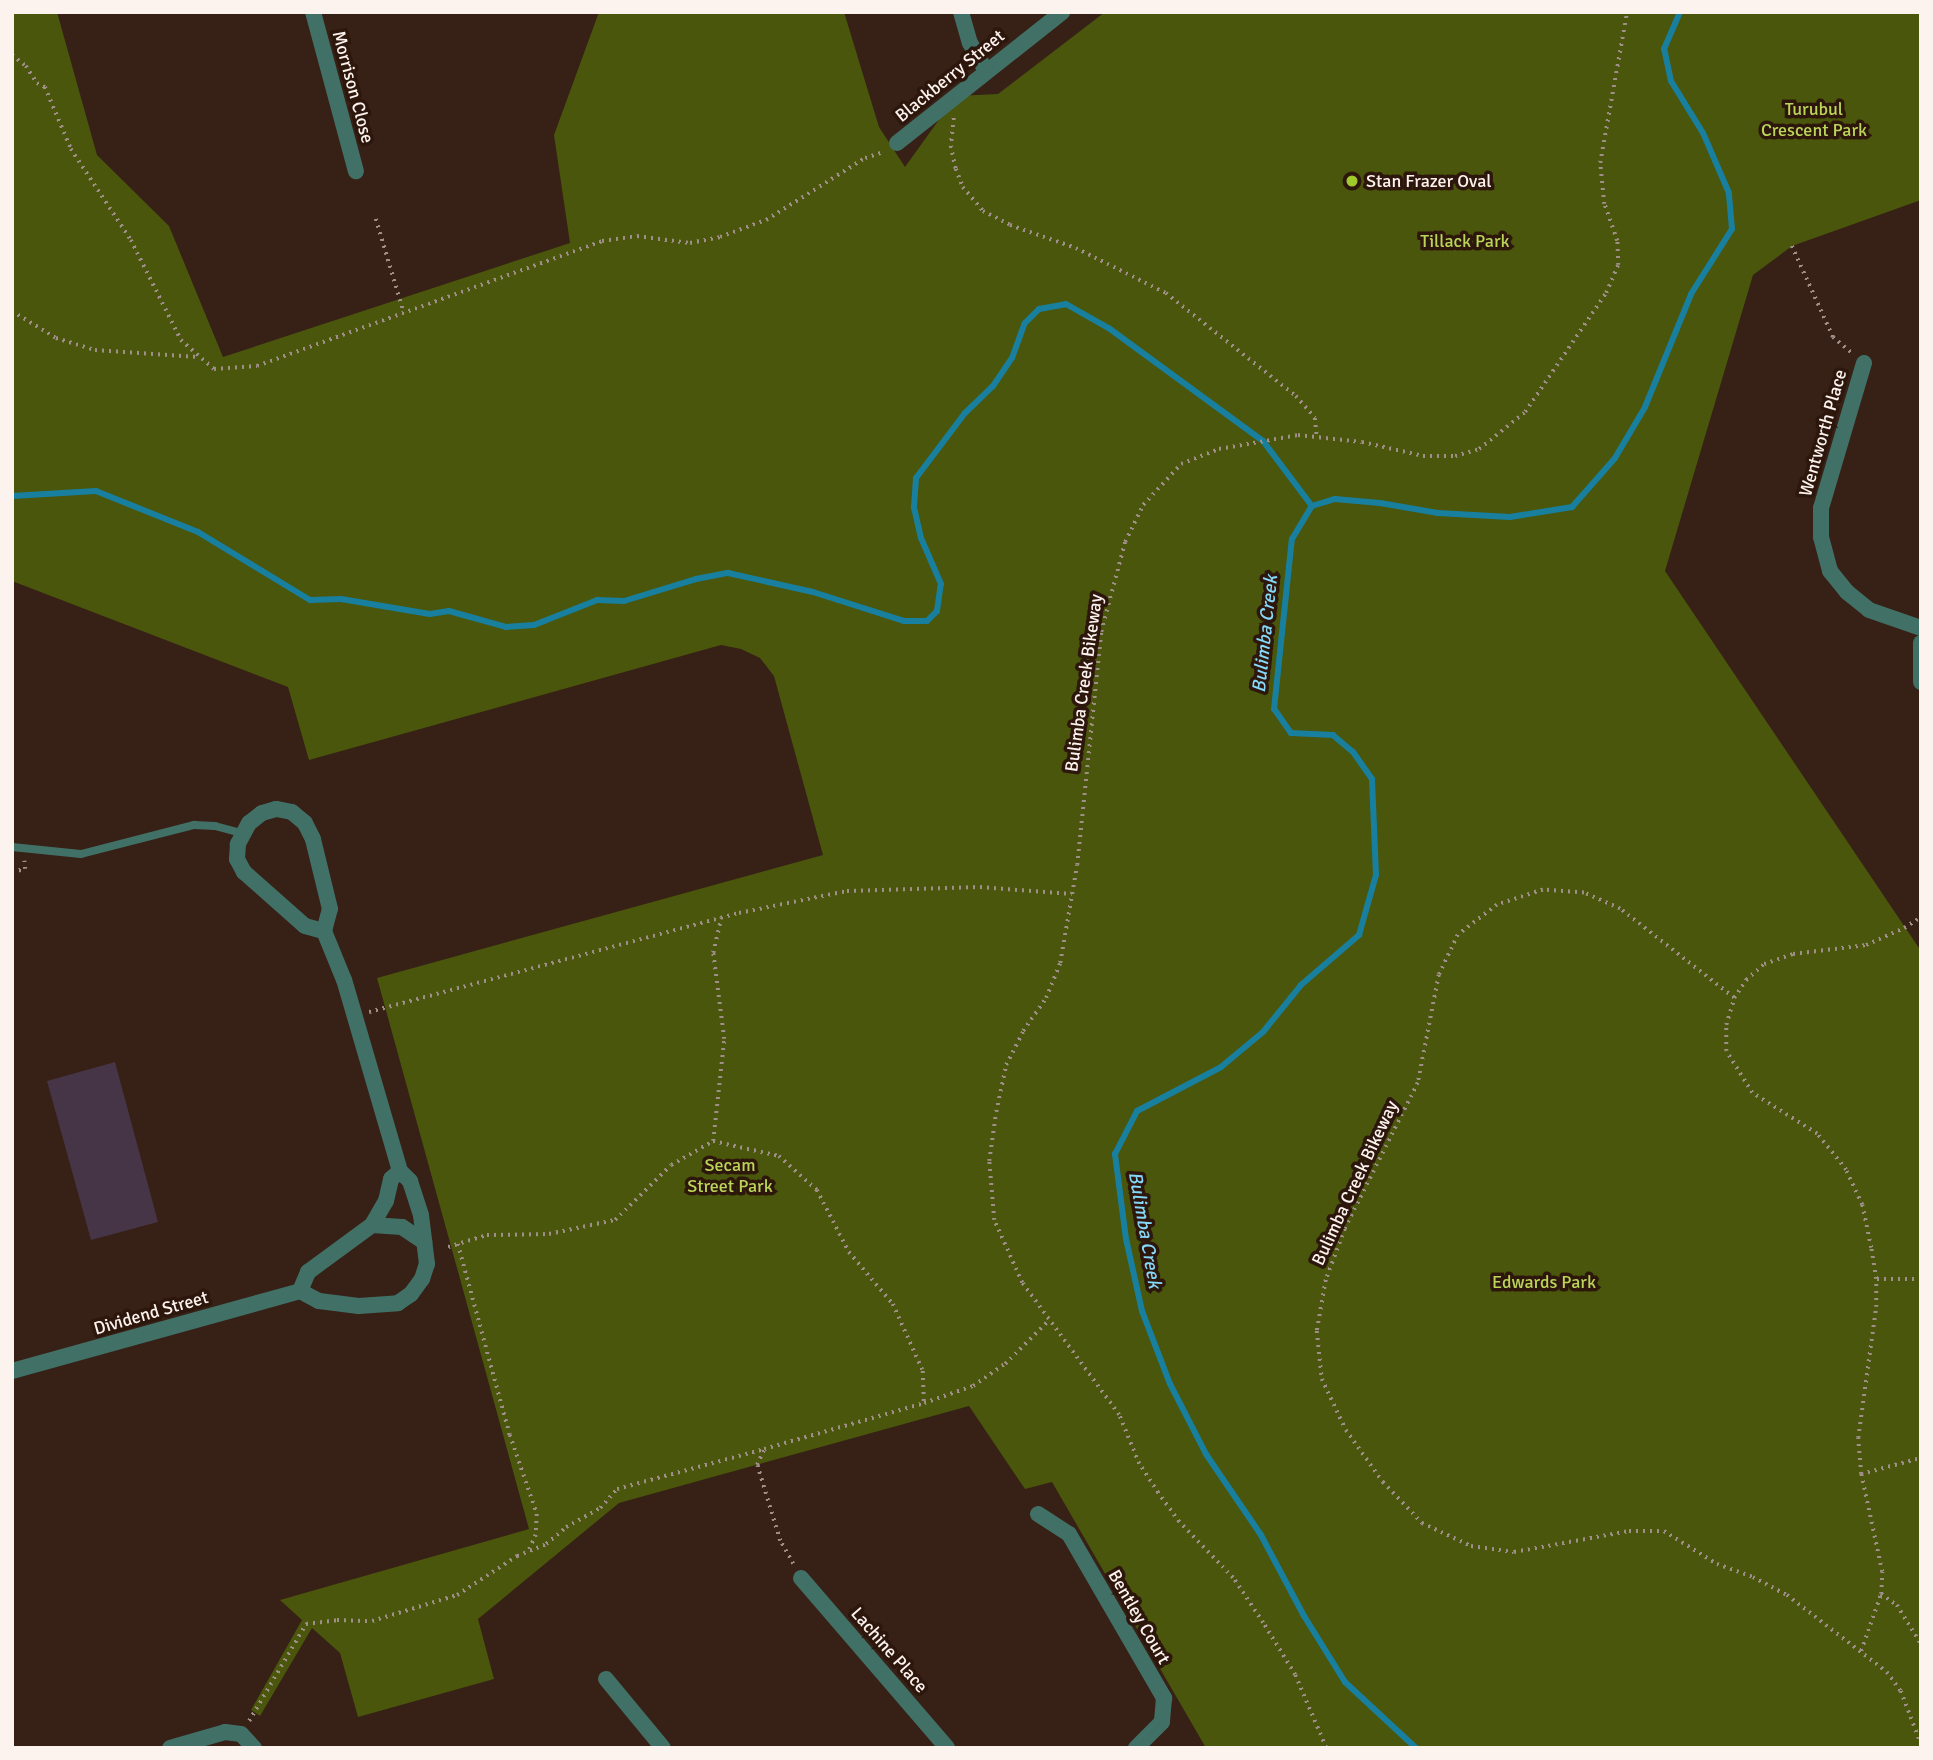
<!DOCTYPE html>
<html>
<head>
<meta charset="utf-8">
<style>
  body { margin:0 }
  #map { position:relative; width:1933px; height:1760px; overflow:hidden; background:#372016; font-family:Signika,sans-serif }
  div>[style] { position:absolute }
  .green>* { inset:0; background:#49560b }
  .stream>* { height:6px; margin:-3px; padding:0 3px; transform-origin:3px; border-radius:3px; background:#197f9f }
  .building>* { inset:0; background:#463447 }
  .path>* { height:3.5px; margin-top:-1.75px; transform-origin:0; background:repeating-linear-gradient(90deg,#9f8f88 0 2px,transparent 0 7px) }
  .service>* { height:8px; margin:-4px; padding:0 4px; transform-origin:4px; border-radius:4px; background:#417166 }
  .minor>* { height:16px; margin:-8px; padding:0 8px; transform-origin:8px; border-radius:8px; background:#417166 }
  .dots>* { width:19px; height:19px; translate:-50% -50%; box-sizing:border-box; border:4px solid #2d170d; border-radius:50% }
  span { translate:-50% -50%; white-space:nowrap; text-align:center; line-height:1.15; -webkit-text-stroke:7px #2d170d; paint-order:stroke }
  .street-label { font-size:18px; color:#fdf3ee }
  .park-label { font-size:18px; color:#bad557 }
  .poi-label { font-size:18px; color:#fdf3ee }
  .left { translate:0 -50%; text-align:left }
  .water-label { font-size:19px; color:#86d8f9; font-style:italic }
  .frame { position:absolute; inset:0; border:14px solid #fdf3ee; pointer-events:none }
</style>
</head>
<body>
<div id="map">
  <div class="green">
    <i style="clip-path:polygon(12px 12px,57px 12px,97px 155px,169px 226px,223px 357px,570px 243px,554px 135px,599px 12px,844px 12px,879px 127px,905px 167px,956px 96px,998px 94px,1105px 12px,1921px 12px,1921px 200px,1792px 246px,1753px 275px,1665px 571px,1921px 951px,1921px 1748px,1206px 1748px,1052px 1482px,1025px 1489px,969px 1406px,619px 1503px,478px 1619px,494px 1679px,358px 1717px,340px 1653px,312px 1628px,260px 1716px,251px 1710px,302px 1620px,280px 1600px,529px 1529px,377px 978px,823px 855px,774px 676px,760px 658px,741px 649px,721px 645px,309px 760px,288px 687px,12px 581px)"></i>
  </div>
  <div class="stream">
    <i style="left:12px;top:496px;width:84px;rotate:-3.4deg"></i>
    <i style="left:96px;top:491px;width:110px;rotate:21.9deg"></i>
    <i style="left:198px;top:532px;width:131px;rotate:31.3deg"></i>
    <i style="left:310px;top:600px;width:31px;rotate:-2deg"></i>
    <i style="left:341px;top:599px;width:90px;rotate:9.6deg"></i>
    <i style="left:430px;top:614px;width:19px;rotate:-9deg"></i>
    <i style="left:449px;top:611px;width:59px;rotate:15.7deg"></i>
    <i style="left:506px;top:627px;width:28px;rotate:-4deg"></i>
    <i style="left:534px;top:625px;width:68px;rotate:-21.6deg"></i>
    <i style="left:597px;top:600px;width:27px;rotate:2deg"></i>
    <i style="left:624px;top:601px;width:75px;rotate:-17deg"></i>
    <i style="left:696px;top:579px;width:33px;rotate:-11deg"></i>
    <i style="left:728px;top:573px;width:87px;rotate:12.6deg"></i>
    <i style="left:813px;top:592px;width:96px;rotate:17.7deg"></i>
    <i style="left:904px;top:621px;width:23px"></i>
    <i style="left:927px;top:621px;width:14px;rotate:-45deg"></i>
    <i style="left:937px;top:611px;width:27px;rotate:-82deg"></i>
    <i style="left:941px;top:584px;width:50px;rotate:-113.5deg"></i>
    <i style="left:921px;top:538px;width:32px;rotate:-103deg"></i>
    <i style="left:914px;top:507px;width:29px;rotate:-86deg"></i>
    <i style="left:916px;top:478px;width:81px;rotate:-53deg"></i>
    <i style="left:965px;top:413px;width:39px;rotate:-44deg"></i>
    <i style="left:993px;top:386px;width:34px;rotate:-56deg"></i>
    <i style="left:1012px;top:358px;width:37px;rotate:-70deg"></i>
    <i style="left:1025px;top:323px;width:20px;rotate:-45deg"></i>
    <i style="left:1039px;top:309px;width:27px;rotate:-10deg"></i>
    <i style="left:1066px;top:304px;width:51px;rotate:29.6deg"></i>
    <i style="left:1110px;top:329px;width:190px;rotate:36.2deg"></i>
    <i style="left:1263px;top:441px;width:81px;rotate:53deg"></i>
    <i style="left:1416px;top:1748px;width:97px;rotate:-137.1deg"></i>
    <i style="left:1345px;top:1682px;width:78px;rotate:-121.8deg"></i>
    <i style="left:1304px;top:1616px;width:92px;rotate:-118deg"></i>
    <i style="left:1261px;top:1535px;width:98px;rotate:-124.2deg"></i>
    <i style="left:1206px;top:1454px;width:79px;rotate:-117.2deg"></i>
    <i style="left:1170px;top:1384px;width:78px;rotate:-111deg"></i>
    <i style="left:1142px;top:1311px;width:74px;rotate:-102.5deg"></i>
    <i style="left:1126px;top:1239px;width:86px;rotate:-97.4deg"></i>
    <i style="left:1115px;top:1154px;width:48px;rotate:-62.9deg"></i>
    <i style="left:1137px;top:1111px;width:95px;rotate:-27.6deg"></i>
    <i style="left:1221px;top:1067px;width:55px;rotate:-39.8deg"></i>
    <i style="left:1263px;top:1032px;width:60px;rotate:-51deg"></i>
    <i style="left:1301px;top:985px;width:77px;rotate:-40.8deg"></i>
    <i style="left:1359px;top:935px;width:62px;rotate:-74.2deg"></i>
    <i style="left:1376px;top:875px;width:96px;rotate:-92.4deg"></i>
    <i style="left:1372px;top:779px;width:33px;rotate:-125deg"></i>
    <i style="left:1353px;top:752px;width:26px;rotate:-140deg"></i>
    <i style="left:1333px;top:735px;width:42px;rotate:-177.3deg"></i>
    <i style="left:1291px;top:733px;width:29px;rotate:-125deg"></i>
    <i style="left:1274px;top:709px;width:171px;rotate:-84deg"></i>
    <i style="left:1292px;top:539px;width:39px;rotate:-59deg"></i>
    <i style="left:1312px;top:506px;width:24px;rotate:-17deg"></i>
    <i style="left:1335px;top:499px;width:45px;rotate:5.1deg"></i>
    <i style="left:1380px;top:503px;width:59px;rotate:9.8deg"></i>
    <i style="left:1438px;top:513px;width:72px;rotate:3.2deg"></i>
    <i style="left:1510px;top:517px;width:63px;rotate:-9.2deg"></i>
    <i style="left:1572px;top:507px;width:65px;rotate:-48.7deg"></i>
    <i style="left:1615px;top:458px;width:59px;rotate:-59.5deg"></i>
    <i style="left:1645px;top:407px;width:122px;rotate:-67.8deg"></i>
    <i style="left:1691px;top:294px;width:77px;rotate:-57.8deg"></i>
    <i style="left:1732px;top:229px;width:36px;rotate:-95deg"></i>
    <i style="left:1729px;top:193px;width:65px;rotate:-113.4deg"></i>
    <i style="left:1703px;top:133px;width:61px;rotate:-121.6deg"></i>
    <i style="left:1671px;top:81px;width:33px;rotate:-102deg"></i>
    <i style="left:1664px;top:49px;width:40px;rotate:-66.6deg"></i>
  </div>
  <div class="building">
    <i style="clip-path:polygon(115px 1062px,158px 1222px,91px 1240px,47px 1081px)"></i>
  </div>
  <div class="path">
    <i style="left:12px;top:55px;width:18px;rotate:38deg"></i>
    <i style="left:26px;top:66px;width:20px;rotate:57deg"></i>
    <i style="left:37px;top:83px;width:9px;rotate:27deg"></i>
    <i style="left:45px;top:87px;width:67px;rotate:67.2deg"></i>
    <i style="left:71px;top:149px;width:109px;rotate:56.6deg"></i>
    <i style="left:131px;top:240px;width:112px;rotate:63.4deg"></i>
    <i style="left:181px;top:340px;width:44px;rotate:41.3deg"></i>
    <i style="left:214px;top:369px;width:43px;rotate:-4deg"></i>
    <i style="left:257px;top:366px;width:367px;rotate:-19.9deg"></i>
    <i style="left:602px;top:241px;width:35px;rotate:-8deg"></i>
    <i style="left:637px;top:236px;width:53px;rotate:7.5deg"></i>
    <i style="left:690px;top:243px;width:31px;rotate:-11deg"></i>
    <i style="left:720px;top:237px;width:49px;rotate:-20.3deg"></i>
    <i style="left:766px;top:220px;width:117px;rotate:-32.1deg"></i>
    <i style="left:865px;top:158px;width:20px;rotate:-18deg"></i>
    <i style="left:954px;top:118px;width:28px;rotate:96deg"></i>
    <i style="left:951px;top:146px;width:24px;rotate:78deg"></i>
    <i style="left:956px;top:169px;width:19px;rotate:69deg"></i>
    <i style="left:963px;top:187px;width:31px;rotate:50deg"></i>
    <i style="left:983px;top:211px;width:30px;rotate:27deg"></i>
    <i style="left:1010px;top:225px;width:70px;rotate:19.2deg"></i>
    <i style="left:1076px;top:248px;width:101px;rotate:26.6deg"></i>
    <i style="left:1166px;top:293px;width:166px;rotate:38.4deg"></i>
    <i style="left:1296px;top:396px;width:29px;rotate:49deg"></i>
    <i style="left:1315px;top:418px;width:18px;rotate:84deg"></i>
    <i style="left:376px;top:219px;width:98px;rotate:73.4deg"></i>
    <i style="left:1792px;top:246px;width:100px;rotate:65.7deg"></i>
    <i style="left:1833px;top:337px;width:25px;rotate:40deg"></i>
    <i style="left:12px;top:311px;width:52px;rotate:31.5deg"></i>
    <i style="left:56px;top:338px;width:41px;rotate:17.1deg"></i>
    <i style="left:95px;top:350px;width:103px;rotate:3.9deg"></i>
    <i style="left:12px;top:872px;width:13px;rotate:-13deg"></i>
    <i style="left:25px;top:869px;width:8px;rotate:-97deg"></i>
    <i style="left:1734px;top:998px;width:145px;rotate:-142deg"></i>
    <i style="left:1620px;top:909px;width:39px;rotate:-156deg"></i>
    <i style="left:1584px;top:893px;width:41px;rotate:-175.8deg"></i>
    <i style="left:1543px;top:890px;width:48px;rotate:161.9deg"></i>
    <i style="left:1497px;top:905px;width:49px;rotate:142.4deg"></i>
    <i style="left:1458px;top:935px;width:44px;rotate:115.4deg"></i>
    <i style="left:1439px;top:975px;width:110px;rotate:101deg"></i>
    <i style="left:1418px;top:1083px;width:163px;rotate:116.6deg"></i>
    <i style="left:1345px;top:1229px;width:54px;rotate:110.4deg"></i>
    <i style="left:1326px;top:1280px;width:52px;rotate:100deg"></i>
    <i style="left:1317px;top:1331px;width:48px;rotate:84.1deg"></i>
    <i style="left:1322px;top:1379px;width:56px;rotate:64.8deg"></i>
    <i style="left:1346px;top:1430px;width:64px;rotate:54.6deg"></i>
    <i style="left:1383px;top:1482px;width:57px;rotate:46.4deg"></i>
    <i style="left:1422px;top:1523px;width:54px;rotate:25.1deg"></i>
    <i style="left:1471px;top:1546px;width:43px;rotate:7.9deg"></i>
    <i style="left:1514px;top:1552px;width:117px;rotate:-10.3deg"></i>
    <i style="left:1629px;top:1531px;width:35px"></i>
    <i style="left:1664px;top:1531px;width:62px;rotate:31.9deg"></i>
    <i style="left:1717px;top:1564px;width:38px;rotate:20deg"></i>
    <i style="left:1753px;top:1577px;width:38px;rotate:28deg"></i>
    <i style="left:1787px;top:1595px;width:126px;rotate:37.6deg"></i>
    <i style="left:1887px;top:1672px;width:24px;rotate:54deg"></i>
    <i style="left:1901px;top:1691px;width:57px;rotate:69.3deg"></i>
    <i style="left:369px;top:1012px;width:383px;rotate:-15deg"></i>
    <i style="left:739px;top:913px;width:110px;rotate:-11.5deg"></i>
    <i style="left:847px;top:891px;width:133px;rotate:-1.7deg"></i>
    <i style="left:980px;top:887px;width:92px;rotate:4.4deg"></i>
    <i style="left:713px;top:1141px;width:103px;rotate:-83.8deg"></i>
    <i style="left:724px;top:1039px;width:87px;rotate:-97.3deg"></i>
    <i style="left:713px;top:953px;width:36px;rotate:-77deg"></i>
    <i style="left:458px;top:1244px;width:198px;rotate:74.8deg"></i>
    <i style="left:510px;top:1435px;width:83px;rotate:71.1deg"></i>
    <i style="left:537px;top:1514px;width:21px;rotate:93deg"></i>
    <i style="left:536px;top:1535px;width:17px;rotate:115deg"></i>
    <i style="left:448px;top:1247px;width:41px;rotate:-17.1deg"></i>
    <i style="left:487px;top:1235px;width:62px;rotate:-0.9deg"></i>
    <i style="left:549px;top:1234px;width:67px;rotate:-12deg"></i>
    <i style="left:615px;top:1220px;width:78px;rotate:-44.5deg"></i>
    <i style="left:671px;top:1165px;width:48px;rotate:-29.7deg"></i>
    <i style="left:713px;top:1141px;width:68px;rotate:12.8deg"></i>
    <i style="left:779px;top:1156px;width:51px;rotate:41.8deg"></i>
    <i style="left:817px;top:1190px;width:70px;rotate:62.7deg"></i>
    <i style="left:849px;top:1252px;width:68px;rotate:49.8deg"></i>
    <i style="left:893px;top:1304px;width:73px;rotate:65.9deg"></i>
    <i style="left:923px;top:1371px;width:32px;rotate:88deg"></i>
    <i style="left:924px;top:1403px;width:52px;rotate:-19.1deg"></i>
    <i style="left:973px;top:1386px;width:39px;rotate:-35deg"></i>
    <i style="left:1005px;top:1364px;width:61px;rotate:-45deg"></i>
    <i style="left:1877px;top:1279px;width:44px"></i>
    <i style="left:1861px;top:1474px;width:62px;rotate:-14.9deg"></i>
    <i style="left:793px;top:1564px;width:26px;rotate:-119deg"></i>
    <i style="left:780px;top:1541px;width:79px;rotate:-106.8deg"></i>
    <i style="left:757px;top:1465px;width:17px;rotate:-66deg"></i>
    <i style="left:764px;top:1449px;width:166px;rotate:-16deg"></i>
    <i style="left:1881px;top:1594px;width:19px;rotate:35deg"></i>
    <i style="left:1897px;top:1605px;width:46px;rotate:58.4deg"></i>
    <i style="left:1861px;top:1651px;width:60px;rotate:-70.7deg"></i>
    <i style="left:1881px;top:1594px;width:22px;rotate:-87deg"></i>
    <i style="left:1882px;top:1572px;width:100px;rotate:-102.1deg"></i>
    <i style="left:1861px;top:1474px;width:36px;rotate:-95deg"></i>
    <i style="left:1858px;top:1438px;width:132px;rotate:-82.2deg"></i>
    <i style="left:1876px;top:1307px;width:28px;rotate:-90deg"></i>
    <i style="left:1876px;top:1279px;width:31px;rotate:-99deg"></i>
    <i style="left:1871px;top:1248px;width:44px;rotate:-101.8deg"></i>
    <i style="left:1862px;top:1205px;width:38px;rotate:-115deg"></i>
    <i style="left:1846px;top:1170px;width:46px;rotate:-128.9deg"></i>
    <i style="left:1817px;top:1134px;width:77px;rotate:-147.8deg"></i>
    <i style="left:1752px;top:1093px;width:49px;rotate:-121.8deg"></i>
    <i style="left:1726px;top:1051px;width:26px;rotate:-90deg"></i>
    <i style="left:1726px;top:1025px;width:28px;rotate:-73deg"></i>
    <i style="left:1734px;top:998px;width:22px;rotate:-56deg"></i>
    <i style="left:1746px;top:980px;width:24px;rotate:-42deg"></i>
    <i style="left:1764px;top:964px;width:31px;rotate:-19deg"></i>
    <i style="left:1793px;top:954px;width:74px;rotate:-7deg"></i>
    <i style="left:1866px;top:945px;width:42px;rotate:-24.1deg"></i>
    <i style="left:1904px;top:928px;width:20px;rotate:-33deg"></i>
    <i style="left:249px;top:1721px;width:113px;rotate:-59.6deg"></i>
    <i style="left:306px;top:1624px;width:31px;rotate:-7deg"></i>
    <i style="left:337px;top:1620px;width:35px;rotate:2deg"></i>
    <i style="left:372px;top:1621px;width:89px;rotate:-17deg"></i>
    <i style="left:457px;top:1595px;width:72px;rotate:-33deg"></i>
    <i style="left:517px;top:1556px;width:31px;rotate:-22deg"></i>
    <i style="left:546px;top:1544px;width:26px;rotate:-40deg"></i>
    <i style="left:566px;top:1527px;width:39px;rotate:-29deg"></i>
    <i style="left:600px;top:1508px;width:25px;rotate:-48deg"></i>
    <i style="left:617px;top:1489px;width:152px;rotate:-15.2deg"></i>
    <i style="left:1326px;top:1748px;width:79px;rotate:-113deg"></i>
    <i style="left:1295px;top:1675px;width:61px;rotate:-121.6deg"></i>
    <i style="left:1263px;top:1623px;width:54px;rotate:-123.7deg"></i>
    <i style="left:1233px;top:1578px;width:78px;rotate:-134deg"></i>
    <i style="left:1179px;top:1522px;width:36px;rotate:-126deg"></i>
    <i style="left:1158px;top:1493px;width:35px;rotate:-123deg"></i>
    <i style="left:1139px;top:1464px;width:53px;rotate:-112.2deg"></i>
    <i style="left:1119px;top:1415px;width:164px;rotate:-126.3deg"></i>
    <i style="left:1022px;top:1283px;width:69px;rotate:-114deg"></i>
    <i style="left:994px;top:1220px;width:59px;rotate:-94.8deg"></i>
    <i style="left:989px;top:1161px;width:49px;rotate:-81.9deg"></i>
    <i style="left:996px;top:1112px;width:48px;rotate:-78deg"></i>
    <i style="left:1006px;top:1065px;width:38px;rotate:-63deg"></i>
    <i style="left:1023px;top:1031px;width:40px;rotate:-55.1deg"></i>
    <i style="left:1046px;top:998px;width:38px;rotate:-68deg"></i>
    <i style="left:1060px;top:963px;width:99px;rotate:-80.2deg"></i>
    <i style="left:1077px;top:865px;width:234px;rotate:-84.1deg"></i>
    <i style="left:1101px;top:632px;width:93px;rotate:-75.1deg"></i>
    <i style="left:1125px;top:542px;width:41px;rotate:-64.1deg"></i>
    <i style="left:1143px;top:505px;width:56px;rotate:-47.2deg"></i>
    <i style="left:1181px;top:464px;width:41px;rotate:-21.5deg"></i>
    <i style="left:1219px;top:449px;width:80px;rotate:-10deg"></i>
    <i style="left:1298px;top:435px;width:64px;rotate:6.2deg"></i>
    <i style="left:1362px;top:442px;width:63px;rotate:12.9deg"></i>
    <i style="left:1423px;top:456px;width:32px"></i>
    <i style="left:1455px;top:456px;width:25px;rotate:-16deg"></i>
    <i style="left:1479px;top:449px;width:59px;rotate:-38.8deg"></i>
    <i style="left:1525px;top:412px;width:144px;rotate:-55.8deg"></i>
    <i style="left:1606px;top:293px;width:30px;rotate:-67deg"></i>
    <i style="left:1618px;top:265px;width:24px;rotate:-92deg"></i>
    <i style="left:1617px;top:241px;width:39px;rotate:-109deg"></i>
    <i style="left:1604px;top:204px;width:41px;rotate:-95.6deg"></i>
    <i style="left:1600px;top:163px;width:153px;rotate:-79.9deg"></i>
  </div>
  <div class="service">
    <i style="left:12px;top:847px;width:69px;rotate:5.8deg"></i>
    <i style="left:81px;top:854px;width:117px;rotate:-14.4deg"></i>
    <i style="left:194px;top:825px;width:21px;rotate:3deg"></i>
    <i style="left:215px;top:826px;width:28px;rotate:15deg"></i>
  </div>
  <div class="minor">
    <i style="left:313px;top:12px;width:165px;rotate:74.9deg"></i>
    <i style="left:961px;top:12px;width:32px;rotate:74deg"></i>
    <i style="left:970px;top:43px;width:32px;rotate:60deg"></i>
    <i style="left:897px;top:143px;width:211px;rotate:-38.4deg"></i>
    <i style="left:1864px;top:363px;width:151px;rotate:106.5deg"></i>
    <i style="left:1821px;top:508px;width:29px;rotate:90deg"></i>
    <i style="left:1821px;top:537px;width:35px;rotate:75deg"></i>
    <i style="left:1830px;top:571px;width:27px;rotate:51deg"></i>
    <i style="left:1847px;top:592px;width:28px;rotate:39deg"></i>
    <i style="left:1869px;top:610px;width:55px;rotate:19.1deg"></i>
    <i style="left:1921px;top:643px;width:39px;rotate:90deg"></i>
    <i style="left:372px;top:1225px;width:30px;rotate:4deg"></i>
    <i style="left:402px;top:1227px;width:27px;rotate:34deg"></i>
    <i style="left:300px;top:1291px;width:21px;rotate:-67deg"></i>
    <i style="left:308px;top:1272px;width:79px;rotate:-36.3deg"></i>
    <i style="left:372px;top:1225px;width:28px;rotate:-60deg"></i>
    <i style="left:386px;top:1201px;width:23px;rotate:-77deg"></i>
    <i style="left:391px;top:1179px;width:12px;rotate:-42deg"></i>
    <i style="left:12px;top:1371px;width:299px;rotate:-15.5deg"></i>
    <i style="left:300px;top:1291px;width:21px;rotate:28deg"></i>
    <i style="left:319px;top:1301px;width:40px;rotate:7.1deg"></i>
    <i style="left:359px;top:1306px;width:39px;rotate:-4deg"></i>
    <i style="left:398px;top:1303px;width:16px;rotate:-35deg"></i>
    <i style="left:411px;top:1294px;width:19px;rotate:-54deg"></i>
    <i style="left:422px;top:1279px;width:16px;rotate:-72deg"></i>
    <i style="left:427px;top:1264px;width:49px;rotate:-97deg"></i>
    <i style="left:421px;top:1215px;width:36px;rotate:-108deg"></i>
    <i style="left:410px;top:1181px;width:14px;rotate:-135deg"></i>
    <i style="left:400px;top:1171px;width:199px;rotate:-106.3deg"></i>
    <i style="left:344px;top:980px;width:53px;rotate:-112.2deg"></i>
    <i style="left:324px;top:931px;width:23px;rotate:-75deg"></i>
    <i style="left:330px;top:909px;width:72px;rotate:-103.7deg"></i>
    <i style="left:313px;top:839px;width:18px;rotate:-117deg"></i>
    <i style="left:305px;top:823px;width:17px;rotate:-140deg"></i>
    <i style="left:292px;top:812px;width:16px;rotate:-169deg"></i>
    <i style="left:276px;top:809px;width:15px;rotate:164deg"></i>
    <i style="left:262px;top:813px;width:16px;rotate:142deg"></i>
    <i style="left:249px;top:823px;width:24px;rotate:118deg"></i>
    <i style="left:238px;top:844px;width:15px;rotate:94deg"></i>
    <i style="left:237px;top:859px;width:15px;rotate:62deg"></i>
    <i style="left:244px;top:872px;width:81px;rotate:41.5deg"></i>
    <i style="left:305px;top:926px;width:20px;rotate:15deg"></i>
    <i style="left:1038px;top:1514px;width:37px;rotate:33deg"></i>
    <i style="left:1069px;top:1534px;width:190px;rotate:59.9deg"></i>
    <i style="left:1164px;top:1698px;width:24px;rotate:95deg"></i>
    <i style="left:1162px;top:1722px;width:37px;rotate:135deg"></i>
    <i style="left:801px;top:1578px;width:224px;rotate:49.3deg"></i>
    <i style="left:606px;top:1679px;width:89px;rotate:50.4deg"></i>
    <i style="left:170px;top:1748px;width:57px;rotate:-16.2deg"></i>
    <i style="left:225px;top:1732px;width:16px;rotate:7deg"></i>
    <i style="left:241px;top:1734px;width:19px;rotate:47deg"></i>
  </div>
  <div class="dots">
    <i style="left:1352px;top:181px;background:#a0c92c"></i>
  </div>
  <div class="street-label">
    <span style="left:950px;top:76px;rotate:-39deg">Blackberry Street</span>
    <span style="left:353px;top:87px;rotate:75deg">Morrison Close</span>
    <span style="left:1823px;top:433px;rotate:-74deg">Wentworth Place</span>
    <span style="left:1084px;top:683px;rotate:-82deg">Bulimba Creek Bikeway</span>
    <span style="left:1355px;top:1183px;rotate:-65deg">Bulimba Creek Bikeway</span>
    <span style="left:151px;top:1313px;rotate:-16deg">Dividend Street</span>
    <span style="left:1139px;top:1617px;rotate:60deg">Bentley Court</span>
    <span style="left:889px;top:1650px;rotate:49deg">Lachine Place</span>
  </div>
  <div class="park-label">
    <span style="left:1814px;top:120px">Turubul<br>Crescent Park</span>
    <span style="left:1465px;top:241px">Tillack Park</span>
    <span style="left:730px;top:1176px">Secam<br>Street Park</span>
    <span style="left:1544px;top:1282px">Edwards Park</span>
  </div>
  <div class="poi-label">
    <span class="left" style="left:1366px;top:181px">Stan Frazer Oval</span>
  </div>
  <div class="water-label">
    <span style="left:1266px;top:634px;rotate:-84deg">Bulimba Creek</span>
    <span style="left:1144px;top:1230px;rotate:80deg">Bulimba Creek</span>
  </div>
  <div class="frame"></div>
</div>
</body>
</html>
